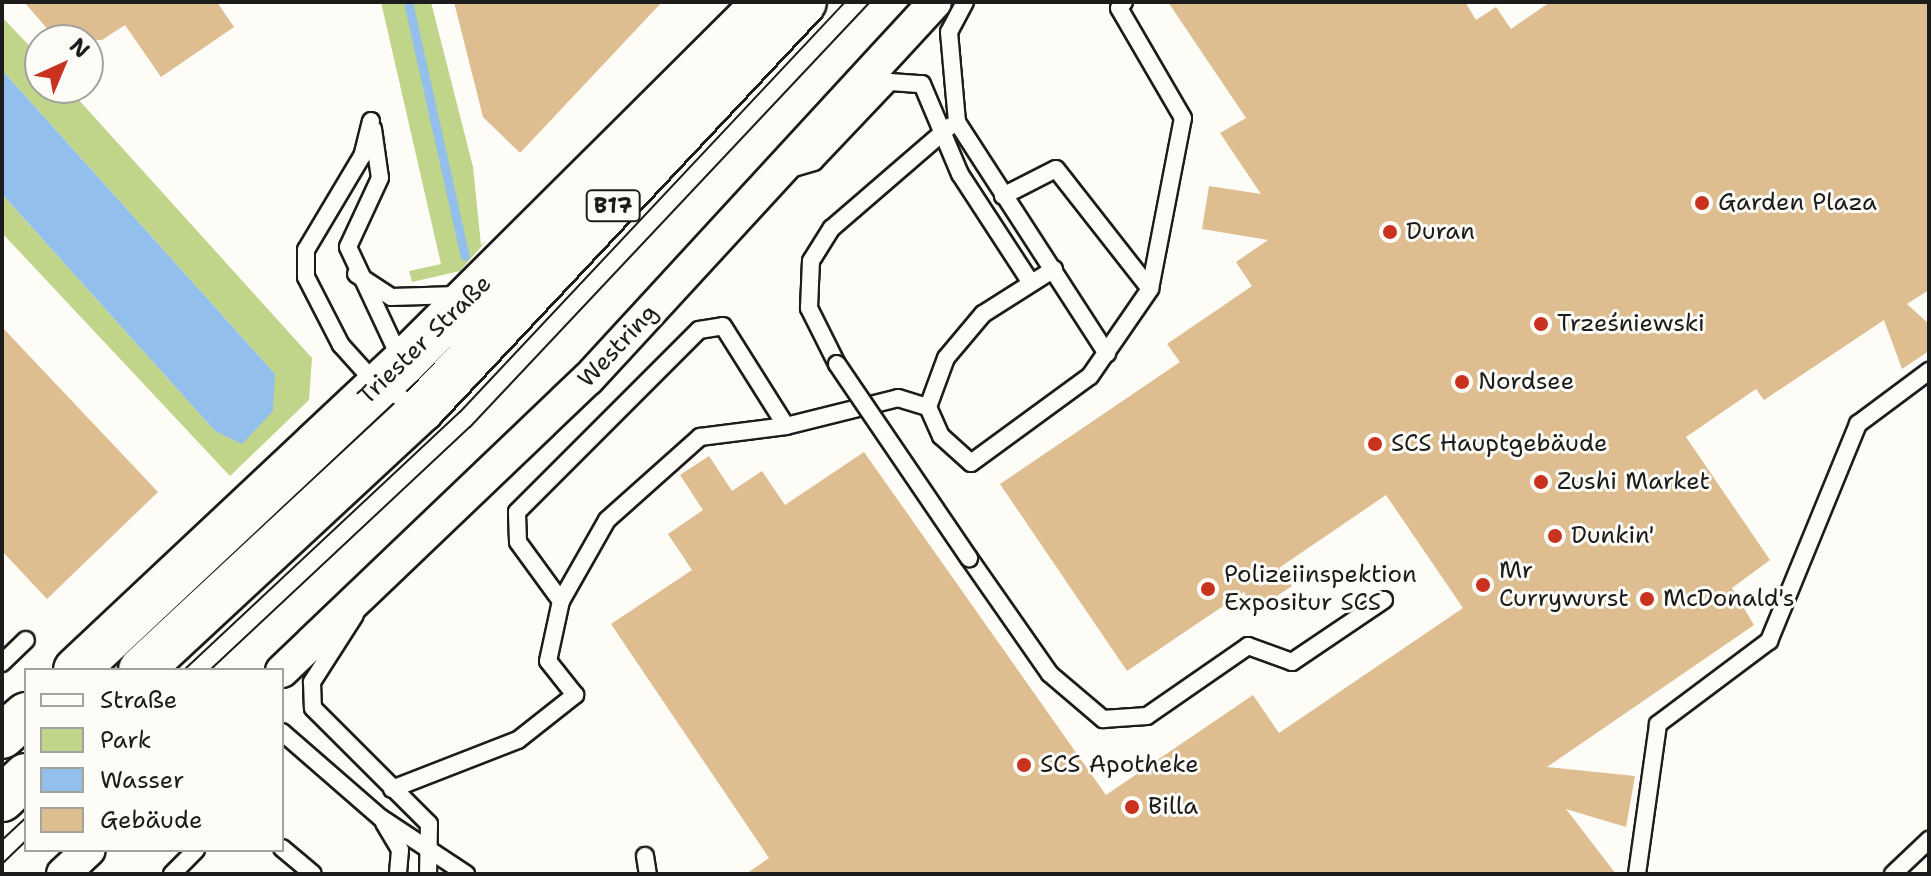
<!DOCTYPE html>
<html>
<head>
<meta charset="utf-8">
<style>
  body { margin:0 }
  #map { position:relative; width:1931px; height:876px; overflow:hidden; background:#fdfcf7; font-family:"Shantell Sans",sans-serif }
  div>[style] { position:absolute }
  .green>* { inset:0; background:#c0d58a }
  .water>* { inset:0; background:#92bfec }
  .stream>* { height:9px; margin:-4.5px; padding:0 4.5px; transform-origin:4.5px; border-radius:4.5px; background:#92bfec }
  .building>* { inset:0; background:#debe91 }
  .roads { filter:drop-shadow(2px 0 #1c1c1c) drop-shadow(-2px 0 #1c1c1c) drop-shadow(0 2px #1c1c1c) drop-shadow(0 -2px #1c1c1c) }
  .lane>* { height:16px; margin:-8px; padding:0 8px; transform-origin:8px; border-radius:8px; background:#fdfcf7 }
  .street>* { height:32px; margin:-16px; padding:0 16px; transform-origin:16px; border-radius:16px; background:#fdfcf7 }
  .primary>* { height:44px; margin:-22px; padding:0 22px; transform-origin:22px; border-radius:22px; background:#fdfcf7 }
  .tram>* { height:2px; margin:-1px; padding:0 1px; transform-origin:1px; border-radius:1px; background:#1c1c1c }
  .bridges { filter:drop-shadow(2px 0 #1c1c1c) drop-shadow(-2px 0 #1c1c1c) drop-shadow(0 2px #1c1c1c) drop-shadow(0 -2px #1c1c1c) }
  .lane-bridge>* { height:16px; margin:-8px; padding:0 8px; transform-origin:8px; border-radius:8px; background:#fdfcf7 }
  .dots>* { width:22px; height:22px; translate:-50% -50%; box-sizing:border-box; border:4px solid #fdfcf7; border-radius:50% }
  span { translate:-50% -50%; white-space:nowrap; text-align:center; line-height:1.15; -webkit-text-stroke:6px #fdfcf7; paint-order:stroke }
  .shield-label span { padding:2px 6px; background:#fdfcf7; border:2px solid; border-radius:6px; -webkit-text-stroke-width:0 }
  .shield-label { font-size:22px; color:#1c1c1c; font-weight:700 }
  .poi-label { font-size:24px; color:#1c1c1c }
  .left { translate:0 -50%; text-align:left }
  .street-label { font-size:24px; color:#1c1c1c }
  .frame { position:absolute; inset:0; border:4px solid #1c1c1c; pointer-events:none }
  .legend { position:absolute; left:24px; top:668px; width:260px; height:184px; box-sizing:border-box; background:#fdfcf7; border:2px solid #a3a29f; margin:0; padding:10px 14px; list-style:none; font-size:24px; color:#1c1c1c }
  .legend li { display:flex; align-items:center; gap:16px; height:40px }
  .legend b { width:40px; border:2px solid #a3a29f }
  .north { position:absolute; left:24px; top:24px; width:80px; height:80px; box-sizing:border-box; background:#fdfcf7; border:2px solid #a3a29f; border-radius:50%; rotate:44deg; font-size:22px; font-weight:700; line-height:32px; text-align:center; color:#1c1c1c }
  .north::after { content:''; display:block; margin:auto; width:28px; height:36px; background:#c8321e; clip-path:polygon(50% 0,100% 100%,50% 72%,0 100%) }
</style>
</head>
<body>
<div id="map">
  <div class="green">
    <i style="clip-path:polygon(381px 2px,431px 2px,473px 167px,481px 245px,487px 240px,460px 271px,412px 282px,409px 271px,441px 264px)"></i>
    <i style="clip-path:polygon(2px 17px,40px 57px,40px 88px,68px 88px,312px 358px,309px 400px,230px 476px,2px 233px,2px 194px,215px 431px,275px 374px,2px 70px)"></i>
  </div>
  <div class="water">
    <i style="clip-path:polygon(2px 70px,275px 374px,273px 411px,242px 444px,215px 431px,2px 194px)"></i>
  </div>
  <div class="stream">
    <i style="left:408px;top:2px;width:260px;rotate:77.4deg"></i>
  </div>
  <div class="building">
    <i style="clip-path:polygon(24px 2px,217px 2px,234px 27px,161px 77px,125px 25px,102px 40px,57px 40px)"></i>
    <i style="clip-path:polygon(454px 2px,662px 2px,520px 153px,483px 117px)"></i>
    <i style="clip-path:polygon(1168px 2px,1465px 2px,1476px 20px,1496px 7px,1511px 29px,1550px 2px,1929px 2px,1929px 290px,1907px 304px,1929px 324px,1929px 351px,1902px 369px,1884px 320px,1764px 400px,1756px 389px,1686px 437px,1770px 560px,1732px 588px,1754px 625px,1547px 767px,1635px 776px,1626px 827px,1566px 809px,1616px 874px,746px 874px,769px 858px,611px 624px,692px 570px,668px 534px,703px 510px,680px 475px,709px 456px,732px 491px,762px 471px,785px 505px,864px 452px,1106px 795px,1253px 695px,1279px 733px,1463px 608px,1386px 495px,1279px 568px,1292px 586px,1256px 610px,1244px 592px,1127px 671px,1000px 484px,1180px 362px,1167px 344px,1252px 286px,1236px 262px,1268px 240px,1202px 229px,1209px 186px,1261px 194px,1220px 133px,1246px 118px)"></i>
    <i style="clip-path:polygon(2px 327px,158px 492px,47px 599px,2px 551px)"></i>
  </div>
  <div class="roads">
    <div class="lane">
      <i style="left:965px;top:2px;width:34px;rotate:118deg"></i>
      <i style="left:949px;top:32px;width:90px;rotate:84.9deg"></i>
      <i style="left:957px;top:122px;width:276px;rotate:57.1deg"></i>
      <i style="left:371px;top:121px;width:36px;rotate:104deg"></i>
      <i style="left:362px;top:156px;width:109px;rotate:120.8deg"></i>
      <i style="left:306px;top:250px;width:27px;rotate:90deg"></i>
      <i style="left:306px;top:277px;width:76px;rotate:62.8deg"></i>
      <i style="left:341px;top:345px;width:55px;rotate:47.9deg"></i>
      <i style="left:378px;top:386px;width:48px;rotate:27.1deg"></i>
      <i style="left:373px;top:129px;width:49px;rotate:81.9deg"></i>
      <i style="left:380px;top:178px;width:76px;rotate:114.9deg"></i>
      <i style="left:348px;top:247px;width:125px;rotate:64.9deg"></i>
      <i style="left:790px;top:169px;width:25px;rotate:-16deg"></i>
      <i style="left:814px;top:162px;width:110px;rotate:-46.5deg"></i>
      <i style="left:890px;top:82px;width:32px;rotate:4deg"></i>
      <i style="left:922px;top:84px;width:98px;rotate:67.1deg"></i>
      <i style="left:960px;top:174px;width:130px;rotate:56.9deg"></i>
      <i style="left:1003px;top:196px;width:59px;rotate:-27deg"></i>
      <i style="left:1056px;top:169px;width:152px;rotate:51.9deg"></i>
      <i style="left:1054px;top:269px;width:84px;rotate:147.6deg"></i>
      <i style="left:983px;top:314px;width:57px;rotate:130.1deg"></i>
      <i style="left:946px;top:358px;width:52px;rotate:110.2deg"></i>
      <i style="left:928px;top:407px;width:32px;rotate:66deg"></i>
      <i style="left:941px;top:436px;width:40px;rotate:42deg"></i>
      <i style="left:971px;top:463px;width:147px;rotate:-36.2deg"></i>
      <i style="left:1090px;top:376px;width:106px;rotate:-55.4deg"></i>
      <i style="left:1150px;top:289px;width:174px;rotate:-79.1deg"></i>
      <i style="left:1183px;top:118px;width:127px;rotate:-120.2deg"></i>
      <i style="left:1119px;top:8px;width:8px;rotate:-50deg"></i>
      <i style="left:356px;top:274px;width:42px;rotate:33.3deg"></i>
      <i style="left:391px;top:297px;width:67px;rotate:-1.7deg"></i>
      <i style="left:837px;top:364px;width:63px;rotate:-116.6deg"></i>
      <i style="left:809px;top:308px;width:47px;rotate:-87.6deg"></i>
      <i style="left:811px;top:261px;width:39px;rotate:-58deg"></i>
      <i style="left:832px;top:228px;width:155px;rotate:-40.8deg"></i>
      <i style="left:969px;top:558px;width:141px;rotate:55.1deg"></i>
      <i style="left:1050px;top:674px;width:70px;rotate:40.3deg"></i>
      <i style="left:1103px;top:719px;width:44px;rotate:-3.9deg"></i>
      <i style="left:1147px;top:716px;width:123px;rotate:-34.7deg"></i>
      <i style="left:1248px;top:646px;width:47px;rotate:20deg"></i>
      <i style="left:1292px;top:662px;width:111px;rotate:-34deg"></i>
      <i style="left:561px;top:601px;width:73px;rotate:-126.1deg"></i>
      <i style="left:518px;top:542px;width:30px;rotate:-92deg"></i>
      <i style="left:517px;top:512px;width:257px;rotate:-45deg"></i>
      <i style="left:699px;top:330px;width:24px;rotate:-9deg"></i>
      <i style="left:723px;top:326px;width:118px;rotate:57.8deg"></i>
      <i style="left:355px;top:615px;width:80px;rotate:122.7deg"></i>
      <i style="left:312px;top:682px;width:26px;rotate:88deg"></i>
      <i style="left:313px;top:708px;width:164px;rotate:45deg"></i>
      <i style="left:429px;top:824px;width:50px;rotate:91.1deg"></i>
      <i style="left:2px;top:663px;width:33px;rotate:-44deg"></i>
      <i style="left:282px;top:732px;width:131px;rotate:41deg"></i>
      <i style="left:381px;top:818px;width:102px;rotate:33.4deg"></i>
      <i style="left:392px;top:789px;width:135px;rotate:-21.3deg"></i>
      <i style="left:518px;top:740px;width:73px;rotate:-38.3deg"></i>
      <i style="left:575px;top:695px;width:43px;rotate:-128.5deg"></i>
      <i style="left:548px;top:661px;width:61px;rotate:-77.8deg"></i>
      <i style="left:561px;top:601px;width:93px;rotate:-60.4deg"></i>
      <i style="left:607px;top:520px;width:125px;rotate:-41.7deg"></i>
      <i style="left:700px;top:437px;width:87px;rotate:-7.3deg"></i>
      <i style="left:786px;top:426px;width:115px;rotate:-14deg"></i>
      <i style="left:898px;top:398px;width:31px;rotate:17deg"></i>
      <i style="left:384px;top:823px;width:31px;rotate:59deg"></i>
      <i style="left:400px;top:850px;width:24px;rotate:95deg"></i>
      <i style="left:282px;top:848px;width:40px;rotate:40deg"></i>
      <i style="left:645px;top:856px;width:18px;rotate:81deg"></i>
      <i style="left:172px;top:874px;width:34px;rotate:-45deg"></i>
      <i style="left:1637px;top:874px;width:151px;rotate:-82deg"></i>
      <i style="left:1658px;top:724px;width:139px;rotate:-36.8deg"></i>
      <i style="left:1769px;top:641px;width:235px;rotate:-67.7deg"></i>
      <i style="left:1858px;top:424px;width:89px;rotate:-36.7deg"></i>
      <i style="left:1893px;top:874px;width:50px;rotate:-43.4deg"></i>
    </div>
    <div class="street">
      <i style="left:282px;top:671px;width:423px;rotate:-43.7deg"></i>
      <i style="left:588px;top:379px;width:512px;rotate:-47.37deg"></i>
      <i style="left:63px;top:874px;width:35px;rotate:-43deg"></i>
    </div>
    <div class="primary">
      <i style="left:76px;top:670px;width:449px;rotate:-43.2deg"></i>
      <i style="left:403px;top:363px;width:512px;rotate:-44.84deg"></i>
      <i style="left:141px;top:670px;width:384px;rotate:-42.9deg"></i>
      <i style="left:422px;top:409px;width:558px;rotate:-46.81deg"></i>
      <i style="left:2px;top:736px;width:32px;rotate:-41deg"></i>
      <i style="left:2px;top:799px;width:33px;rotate:-44deg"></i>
    </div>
  </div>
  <div class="tram">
    <i style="left:184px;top:670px;width:378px;rotate:-43.1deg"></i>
    <i style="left:460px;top:412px;width:562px;rotate:-46.8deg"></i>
    <i style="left:210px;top:670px;width:356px;rotate:-43.1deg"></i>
    <i style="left:470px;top:427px;width:584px;rotate:-46.74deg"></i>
    <i style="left:2px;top:840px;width:33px;rotate:-43deg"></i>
    <i style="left:2px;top:864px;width:33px;rotate:-44deg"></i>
  </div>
  <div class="bridges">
    <div class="lane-bridge">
      <i style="left:837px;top:364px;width:235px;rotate:55.8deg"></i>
    </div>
  </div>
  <div class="dots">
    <i style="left:1702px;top:203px;background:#c8321e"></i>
    <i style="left:1390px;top:232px;background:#c8321e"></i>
    <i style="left:1541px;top:324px;background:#c8321e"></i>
    <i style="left:1462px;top:382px;background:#c8321e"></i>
    <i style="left:1375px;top:444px;background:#c8321e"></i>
    <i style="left:1541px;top:482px;background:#c8321e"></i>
    <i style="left:1555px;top:536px;background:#c8321e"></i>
    <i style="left:1483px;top:585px;background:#c8321e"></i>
    <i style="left:1208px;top:589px;background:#c8321e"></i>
    <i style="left:1647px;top:599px;background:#c8321e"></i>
    <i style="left:1024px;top:765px;background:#c8321e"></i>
    <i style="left:1132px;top:807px;background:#c8321e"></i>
  </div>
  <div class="shield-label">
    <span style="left:613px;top:206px">B17</span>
  </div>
  <div class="poi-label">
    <span class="left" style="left:1718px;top:203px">Garden Plaza</span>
    <span class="left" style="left:1406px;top:232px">Duran</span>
    <span class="left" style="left:1557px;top:324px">Trześniewski</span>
    <span class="left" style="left:1478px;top:382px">Nordsee</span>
    <span class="left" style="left:1391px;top:444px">SCS Hauptgebäude</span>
    <span class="left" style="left:1557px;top:482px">Zushi Market</span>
    <span class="left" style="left:1571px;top:536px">Dunkin'</span>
    <span class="left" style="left:1499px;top:585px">Mr<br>Currywurst</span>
    <span class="left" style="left:1224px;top:589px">Polizeiinspektion<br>Expositur SCS</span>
    <span class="left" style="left:1663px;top:599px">McDonald's</span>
    <span class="left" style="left:1040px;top:765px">SCS Apotheke</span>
    <span class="left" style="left:1148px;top:807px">Billa</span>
  </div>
  <div class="street-label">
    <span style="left:425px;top:340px;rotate:-44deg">Triester Straße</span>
    <span style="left:618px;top:346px;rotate:-47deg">Westring</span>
  </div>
  <div class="frame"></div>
  <ul class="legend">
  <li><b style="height:10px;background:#fdfcf7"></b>Straße</li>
  <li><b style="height:22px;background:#c0d58a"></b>Park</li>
  <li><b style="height:22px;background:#92bfec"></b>Wasser</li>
  <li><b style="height:22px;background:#debe91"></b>Gebäude</li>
  </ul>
  <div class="north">N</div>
</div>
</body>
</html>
